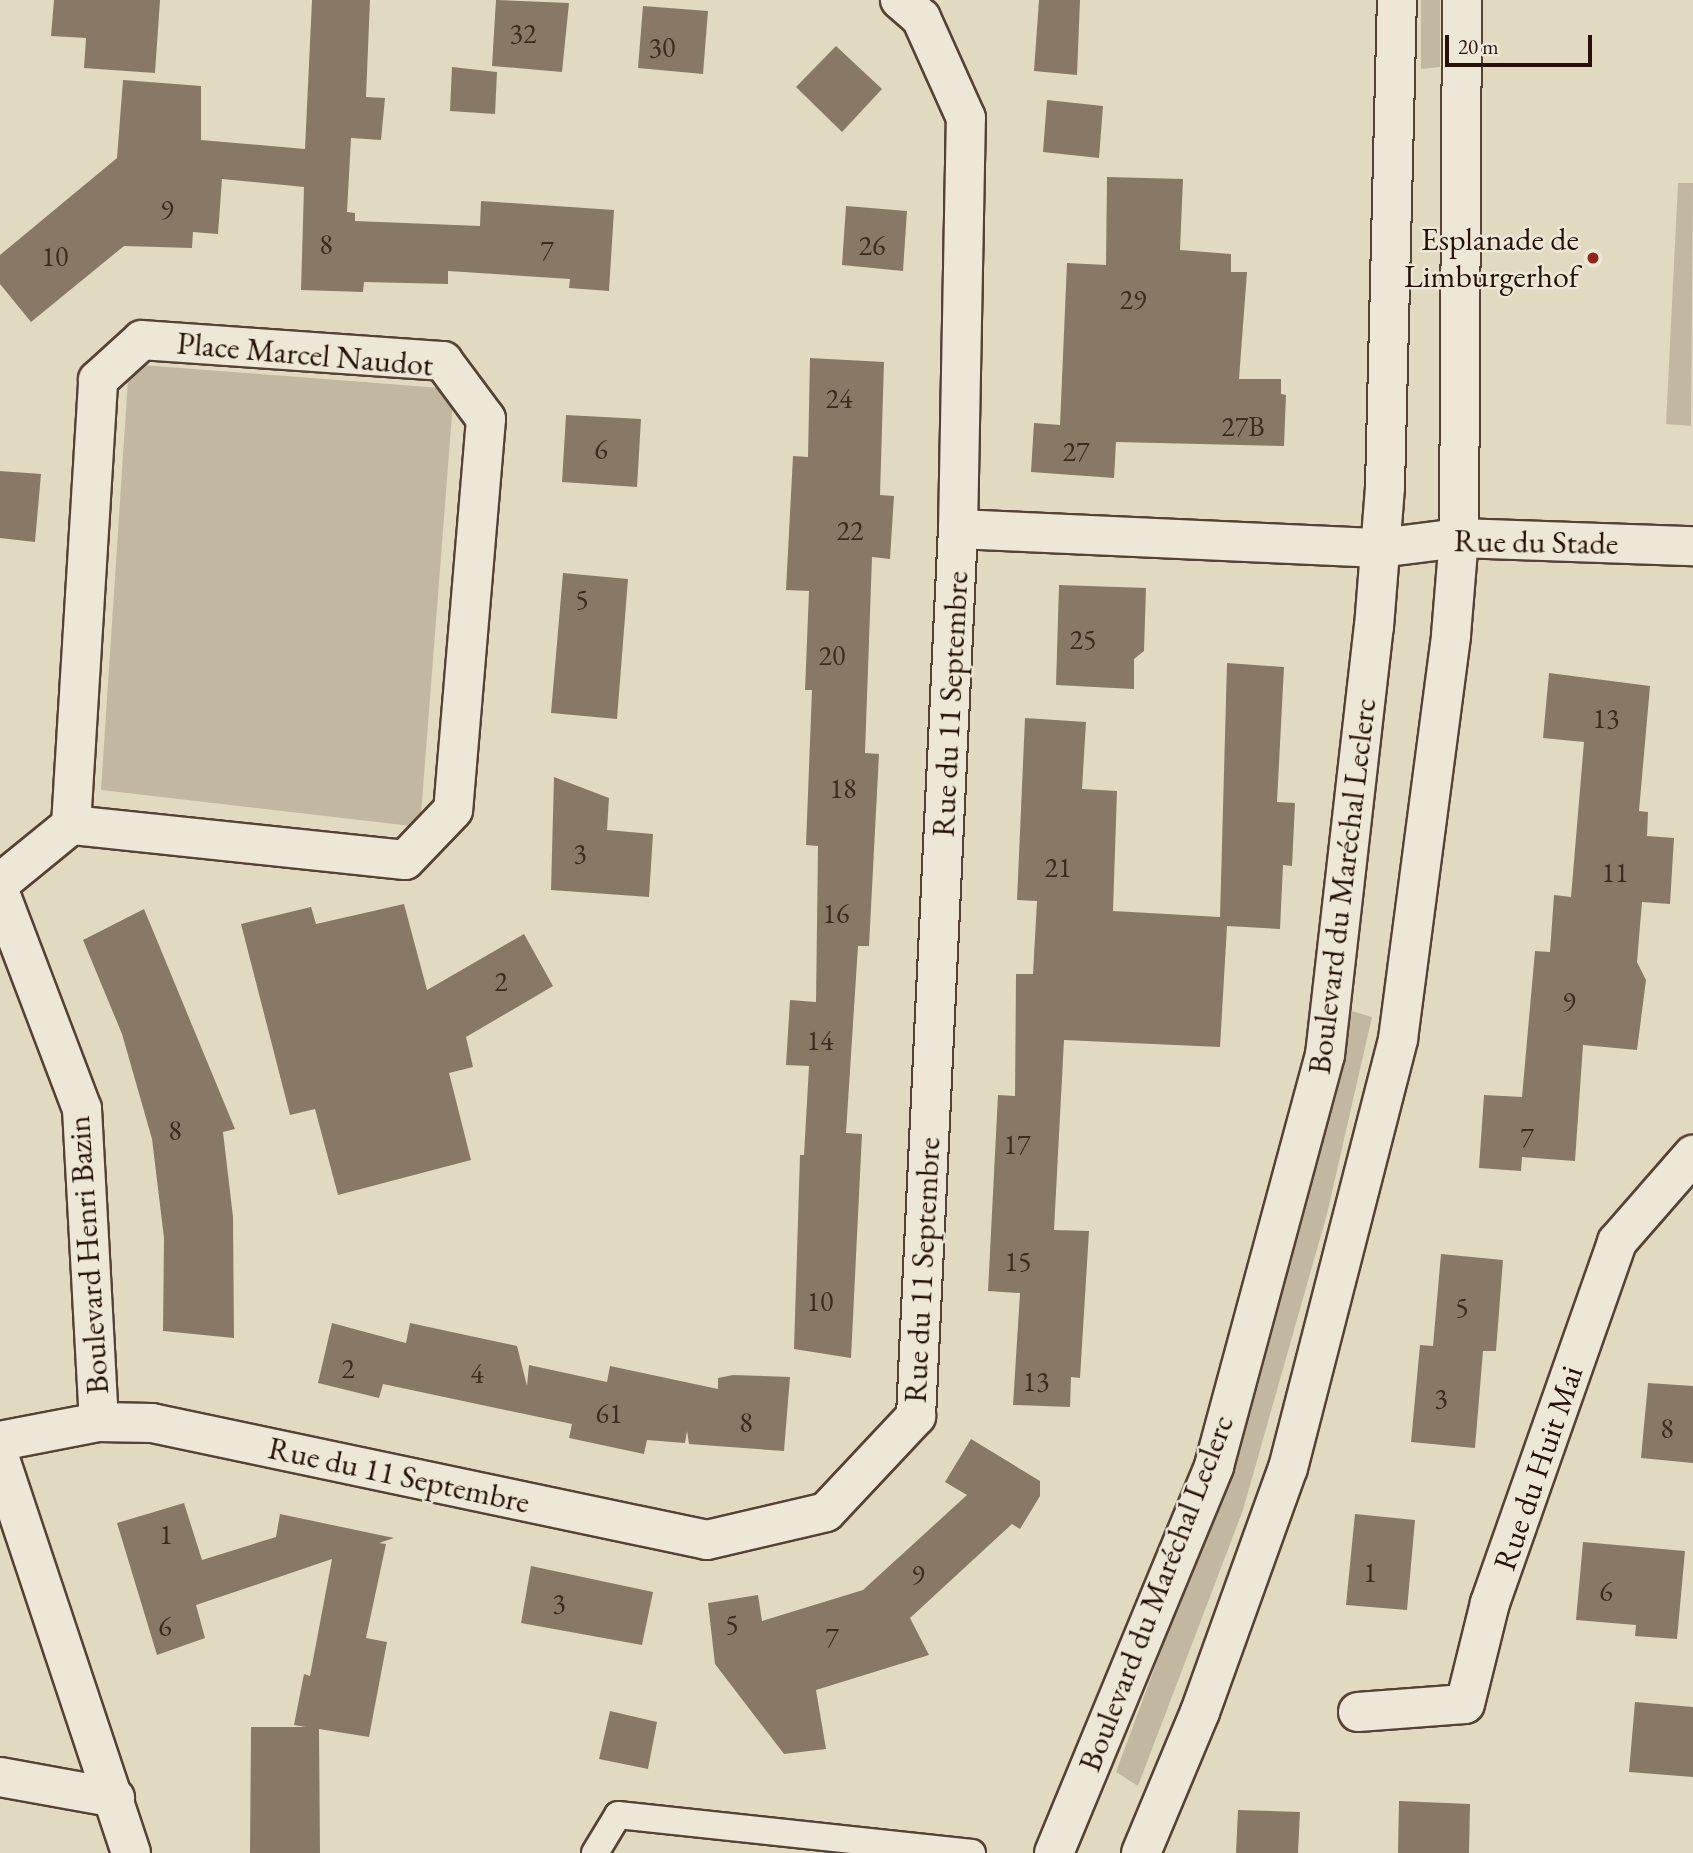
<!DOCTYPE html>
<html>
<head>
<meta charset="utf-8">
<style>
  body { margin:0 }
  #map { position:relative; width:1693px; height:1853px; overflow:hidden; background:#e2dac0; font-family:"EB Garamond",serif }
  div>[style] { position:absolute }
  .green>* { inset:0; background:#c2b8a1 }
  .building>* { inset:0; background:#887967 }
  .roads { filter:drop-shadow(2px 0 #554235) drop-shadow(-2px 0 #554235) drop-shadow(0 2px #554235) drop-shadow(0 -2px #554235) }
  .lane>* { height:26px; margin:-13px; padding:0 13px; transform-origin:13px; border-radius:13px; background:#ece7d6 }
  .street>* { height:38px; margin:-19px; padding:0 19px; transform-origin:19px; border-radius:19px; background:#ece7d6 }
  .secondary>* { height:38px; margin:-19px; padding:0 19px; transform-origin:19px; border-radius:19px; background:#ece7d6 }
  .dots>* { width:19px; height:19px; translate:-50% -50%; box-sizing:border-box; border:4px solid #ece7d6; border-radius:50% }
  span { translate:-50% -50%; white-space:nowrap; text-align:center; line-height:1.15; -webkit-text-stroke:5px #ece7d6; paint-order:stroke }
  .number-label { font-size:28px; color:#3e2a1f }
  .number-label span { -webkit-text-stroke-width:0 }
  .poi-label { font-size:32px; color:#261007 }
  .right { translate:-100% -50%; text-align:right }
  .street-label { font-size:32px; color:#261007 }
  .scale { position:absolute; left:1445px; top:35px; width:147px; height:32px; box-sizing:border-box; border:4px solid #261007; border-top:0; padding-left:9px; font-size:21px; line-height:24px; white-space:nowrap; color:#261007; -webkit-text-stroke:5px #ece7d6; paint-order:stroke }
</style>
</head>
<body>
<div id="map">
  <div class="green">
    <i style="clip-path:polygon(1421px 0,1440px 0,1440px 67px,1421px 69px)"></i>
    <i style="clip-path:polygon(1678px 183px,1693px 183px,1691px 426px,1666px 424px)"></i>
    <i style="clip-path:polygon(129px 364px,454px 389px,420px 827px,101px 790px)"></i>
    <i style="clip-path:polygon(1348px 1010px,1372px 1017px,1327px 1214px,1243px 1510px,1138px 1786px,1116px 1772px,1221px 1489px)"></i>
  </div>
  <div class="building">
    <i style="clip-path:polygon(54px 0,160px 0,155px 73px,84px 68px,86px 38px,51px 36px)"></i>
    <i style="clip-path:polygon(312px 0,370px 0,366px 97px,385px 98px,381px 140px,351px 138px,347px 212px,355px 213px,355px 221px,480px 226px,481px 201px,614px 210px,609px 291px,569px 288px,570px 279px,448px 271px,448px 284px,364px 282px,363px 292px,301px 290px,304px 187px,222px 179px,218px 234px,193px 232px,192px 248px,124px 246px,31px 322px,0 284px,0 255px,117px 158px,123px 80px,201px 86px,201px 140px,305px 149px)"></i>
    <i style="clip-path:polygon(496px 0,569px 3px,562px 72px,492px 66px)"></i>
    <i style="clip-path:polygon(1039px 0,1080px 0,1077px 75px,1034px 71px)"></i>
    <i style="clip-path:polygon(643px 6px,708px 11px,703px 74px,638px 68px)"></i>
    <i style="clip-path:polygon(836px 46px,882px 89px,842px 132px,796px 87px)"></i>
    <i style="clip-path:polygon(452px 67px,497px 72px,495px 114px,450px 111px)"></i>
    <i style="clip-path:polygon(1047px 100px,1103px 106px,1099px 158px,1043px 152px)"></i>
    <i style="clip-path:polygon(1107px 177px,1183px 179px,1180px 250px,1231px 254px,1231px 272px,1247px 272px,1239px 379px,1281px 379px,1281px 394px,1286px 395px,1284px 446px,1116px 442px,1114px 478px,1031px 472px,1034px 423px,1060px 425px,1067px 263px,1106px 265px)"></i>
    <i style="clip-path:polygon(846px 206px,907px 211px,903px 271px,842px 265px)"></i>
    <i style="clip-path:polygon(810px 358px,884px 362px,880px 495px,894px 496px,890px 559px,872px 557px,865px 753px,879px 754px,869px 946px,858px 946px,846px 1133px,862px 1134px,851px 1358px,794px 1349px,800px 1155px,804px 1155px,809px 1066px,786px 1065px,790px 1000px,816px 1002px,818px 846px,806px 845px,812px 690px,805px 690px,809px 591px,786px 590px,793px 456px,808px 457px)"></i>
    <i style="clip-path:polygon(566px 415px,641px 419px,637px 487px,562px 482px)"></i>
    <i style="clip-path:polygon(0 471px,41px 474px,35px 542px,0 538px)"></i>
    <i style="clip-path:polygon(563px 573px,628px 579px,617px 719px,551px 713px)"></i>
    <i style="clip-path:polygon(1059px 585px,1146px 588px,1144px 651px,1134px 659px,1134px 689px,1056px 685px)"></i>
    <i style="clip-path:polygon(1227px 663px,1284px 667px,1277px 802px,1295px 803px,1292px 866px,1283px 865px,1280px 929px,1227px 926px,1220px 1047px,1064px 1040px,1054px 1230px,1089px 1231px,1080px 1378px,1071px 1377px,1070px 1407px,1013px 1405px,1020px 1293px,988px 1291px,998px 1095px,1015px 1096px,1016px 974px,1033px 974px,1037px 901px,1017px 900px,1025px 718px,1086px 722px,1082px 789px,1117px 791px,1113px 911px,1220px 917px)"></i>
    <i style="clip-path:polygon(1549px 673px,1650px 686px,1639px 811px,1648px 812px,1647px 836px,1674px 838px,1670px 904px,1642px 902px,1637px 962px,1646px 980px,1637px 1050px,1583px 1045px,1575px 1161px,1522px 1157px,1521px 1171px,1479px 1168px,1484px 1095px,1522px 1097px,1535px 951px,1550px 952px,1554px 895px,1571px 897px,1584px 742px,1543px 738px)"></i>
    <i style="clip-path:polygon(554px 777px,609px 798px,607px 830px,653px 834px,649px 897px,551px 890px)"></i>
    <i style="clip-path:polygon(404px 904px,427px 990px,524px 934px,553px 986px,466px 1037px,473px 1067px,449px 1073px,471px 1160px,338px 1195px,315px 1109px,290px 1115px,241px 924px,311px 907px,316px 924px)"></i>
    <i style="clip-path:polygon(144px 909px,235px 1129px,223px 1132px,233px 1217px,234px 1338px,163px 1331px,164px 1238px,152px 1139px,122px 1034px,83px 940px)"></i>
    <i style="clip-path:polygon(1441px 1254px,1503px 1260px,1496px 1351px,1483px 1351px,1475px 1448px,1411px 1442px,1420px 1345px,1433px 1346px)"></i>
    <i style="clip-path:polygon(332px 1323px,406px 1343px,410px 1323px,517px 1346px,527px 1386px,529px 1365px,607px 1382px,610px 1366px,718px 1389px,718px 1378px,733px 1375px,790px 1377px,784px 1451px,689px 1444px,687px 1431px,685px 1443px,647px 1440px,644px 1454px,569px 1438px,572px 1424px,383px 1384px,379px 1398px,318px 1383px)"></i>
    <i style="clip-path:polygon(1648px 1383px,1693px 1386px,1693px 1463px,1641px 1458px)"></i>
    <i style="clip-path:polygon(971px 1439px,1040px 1481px,1040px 1496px,1020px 1529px,1012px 1524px,910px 1618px,929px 1655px,816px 1690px,826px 1749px,784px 1754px,715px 1664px,708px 1603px,758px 1595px,762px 1621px,863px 1590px,967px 1495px,945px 1482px)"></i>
    <i style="clip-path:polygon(184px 1503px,202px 1560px,276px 1537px,280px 1514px,394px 1538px,379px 1543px,386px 1544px,366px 1638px,387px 1642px,369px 1737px,319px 1729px,320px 1853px,250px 1853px,251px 1727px,306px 1727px,294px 1725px,304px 1674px,310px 1676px,332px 1559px,196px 1605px,205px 1638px,157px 1655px,117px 1523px)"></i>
    <i style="clip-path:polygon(1355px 1514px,1415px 1520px,1407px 1610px,1346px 1605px)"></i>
    <i style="clip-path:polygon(1583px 1542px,1685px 1551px,1677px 1639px,1635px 1636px,1636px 1625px,1576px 1620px)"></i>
    <i style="clip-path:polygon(531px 1566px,653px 1592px,642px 1645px,521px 1623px)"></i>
    <i style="clip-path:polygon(1635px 1702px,1693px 1707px,1693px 1777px,1629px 1772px)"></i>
    <i style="clip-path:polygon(610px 1711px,657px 1722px,648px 1769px,599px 1759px)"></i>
    <i style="clip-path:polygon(1399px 1801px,1470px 1804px,1469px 1853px,1398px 1853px)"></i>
    <i style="clip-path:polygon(1238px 1810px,1300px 1812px,1298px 1853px,1236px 1853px)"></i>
  </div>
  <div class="roads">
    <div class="lane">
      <i style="left:595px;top:1853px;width:44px;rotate:-58.8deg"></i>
      <i style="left:618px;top:1815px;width:356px;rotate:6.1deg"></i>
    </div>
    <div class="street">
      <i style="left:142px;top:340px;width:302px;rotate:4deg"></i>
      <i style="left:443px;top:361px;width:72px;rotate:53.4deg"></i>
      <i style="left:486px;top:419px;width:392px;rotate:94.8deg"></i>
      <i style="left:453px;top:810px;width:69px;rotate:133.8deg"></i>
      <i style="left:405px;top:860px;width:336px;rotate:-174deg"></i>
      <i style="left:71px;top:825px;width:446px;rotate:-86.5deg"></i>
      <i style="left:98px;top:380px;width:59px;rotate:-42.3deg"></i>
      <i style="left:958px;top:529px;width:422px;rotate:2.6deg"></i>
      <i style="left:1380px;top:548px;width:80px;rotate:-7.2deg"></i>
      <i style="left:1459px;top:538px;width:234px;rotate:2deg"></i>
      <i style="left:0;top:883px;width:92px;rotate:-39.2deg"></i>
      <i style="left:0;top:893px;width:231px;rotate:69.2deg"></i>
      <i style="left:82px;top:1109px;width:313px;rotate:86.9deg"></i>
      <i style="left:0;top:1441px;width:101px;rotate:-10.9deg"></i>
      <i style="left:99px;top:1422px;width:53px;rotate:1.1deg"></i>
      <i style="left:152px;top:1423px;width:567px;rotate:11.9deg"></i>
      <i style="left:707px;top:1540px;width:122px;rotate:-13.2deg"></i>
      <i style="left:826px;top:1512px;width:132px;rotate:-46.8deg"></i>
      <i style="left:916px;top:1416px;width:888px;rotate:-87.29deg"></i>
      <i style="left:958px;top:529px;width:411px;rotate:-88.9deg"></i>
      <i style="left:966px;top:118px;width:110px;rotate:-114.2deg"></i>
      <i style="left:921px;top:18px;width:28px;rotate:-139deg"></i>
      <i style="left:0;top:1459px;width:415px;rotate:71.6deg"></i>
      <i style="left:1358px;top:1712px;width:107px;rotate:-4.3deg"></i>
      <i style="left:1465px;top:1704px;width:104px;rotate:-76.1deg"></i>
      <i style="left:1490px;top:1603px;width:383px;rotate:-70.6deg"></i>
      <i style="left:1617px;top:1242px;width:116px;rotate:-48.9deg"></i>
      <i style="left:0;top:1777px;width:117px;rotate:10.3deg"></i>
    </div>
    <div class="secondary">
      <i style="left:1054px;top:1853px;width:419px;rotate:-67.5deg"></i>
      <i style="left:1214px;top:1466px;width:426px;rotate:-74.9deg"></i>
      <i style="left:1325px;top:1055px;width:431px;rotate:-83.5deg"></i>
      <i style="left:1374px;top:627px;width:140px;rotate:-85.5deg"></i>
      <i style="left:1385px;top:487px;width:487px;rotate:-88.6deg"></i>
      <i style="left:1141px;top:1853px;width:153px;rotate:-67.3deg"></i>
      <i style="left:1200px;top:1712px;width:259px;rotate:-70.2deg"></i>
      <i style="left:1288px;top:1468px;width:443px;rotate:-75.6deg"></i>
      <i style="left:1398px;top:1039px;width:407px;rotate:-82.5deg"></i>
      <i style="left:1451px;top:635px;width:97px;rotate:-85.3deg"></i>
      <i style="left:1459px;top:538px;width:538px;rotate:-89.68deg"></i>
    </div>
  </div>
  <div class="dots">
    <i style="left:1593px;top:258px;background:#8f2418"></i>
  </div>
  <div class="number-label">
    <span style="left:523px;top:33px">32</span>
    <span style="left:662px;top:47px">30</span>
    <span style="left:167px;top:209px">9</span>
    <span style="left:326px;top:244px">8</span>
    <span style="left:872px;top:245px">26</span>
    <span style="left:547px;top:250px">7</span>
    <span style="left:55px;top:256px">10</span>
    <span style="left:1133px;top:299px">29</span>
    <span style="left:839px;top:398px">24</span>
    <span style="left:1243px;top:426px">27B</span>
    <span style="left:601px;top:449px">6</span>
    <span style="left:1076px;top:451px">27</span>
    <span style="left:850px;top:530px">22</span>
    <span style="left:582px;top:599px">5</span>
    <span style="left:1083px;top:639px">25</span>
    <span style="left:832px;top:655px">20</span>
    <span style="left:1606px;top:718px">13</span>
    <span style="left:843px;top:788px">18</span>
    <span style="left:580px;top:853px">3</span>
    <span style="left:1058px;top:867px">21</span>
    <span style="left:1615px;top:872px">11</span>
    <span style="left:836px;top:913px">16</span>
    <span style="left:501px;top:981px">2</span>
    <span style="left:1569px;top:1001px">9</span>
    <span style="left:820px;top:1040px">14</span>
    <span style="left:175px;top:1130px">8</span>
    <span style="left:1527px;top:1137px">7</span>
    <span style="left:1017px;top:1144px">17</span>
    <span style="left:1018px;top:1261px">15</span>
    <span style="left:820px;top:1301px">10</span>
    <span style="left:1462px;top:1307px">5</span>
    <span style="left:348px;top:1368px">2</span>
    <span style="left:477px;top:1373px">4</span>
    <span style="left:1036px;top:1381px">13</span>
    <span style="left:1441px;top:1398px">3</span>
    <span style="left:609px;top:1413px">61</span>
    <span style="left:746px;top:1422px">8</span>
    <span style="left:1667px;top:1428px">8</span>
    <span style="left:166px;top:1534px">1</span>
    <span style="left:1370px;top:1572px">1</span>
    <span style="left:918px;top:1574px">9</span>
    <span style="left:1606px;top:1591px">6</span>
    <span style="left:559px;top:1603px">3</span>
    <span style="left:732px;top:1624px">5</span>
    <span style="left:165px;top:1626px">6</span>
    <span style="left:832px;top:1637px">7</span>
  </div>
  <div class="poi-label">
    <span class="right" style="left:1579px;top:258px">Esplanade de<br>Limburgerhof</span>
  </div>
  <div class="street-label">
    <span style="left:305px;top:354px;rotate:5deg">Place Marcel Naudot</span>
    <span style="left:1536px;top:542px;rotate:1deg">Rue du Stade</span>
    <span style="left:950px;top:704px;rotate:-87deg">Rue du 11 Septembre</span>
    <span style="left:1342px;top:886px;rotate:-83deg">Boulevard du Maréchal Leclerc</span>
    <span style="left:88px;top:1255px;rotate:-94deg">Boulevard Henri Bazin</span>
    <span style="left:922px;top:1270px;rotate:-87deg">Rue du 11 Septembre</span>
    <span style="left:1538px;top:1468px;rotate:-71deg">Rue du Huit Mai</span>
    <span style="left:399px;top:1475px;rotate:12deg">Rue du 11 Septembre</span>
    <span style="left:1156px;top:1593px;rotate:-69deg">Boulevard du Maréchal Leclerc</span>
  </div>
  <div class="scale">20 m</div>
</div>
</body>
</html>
